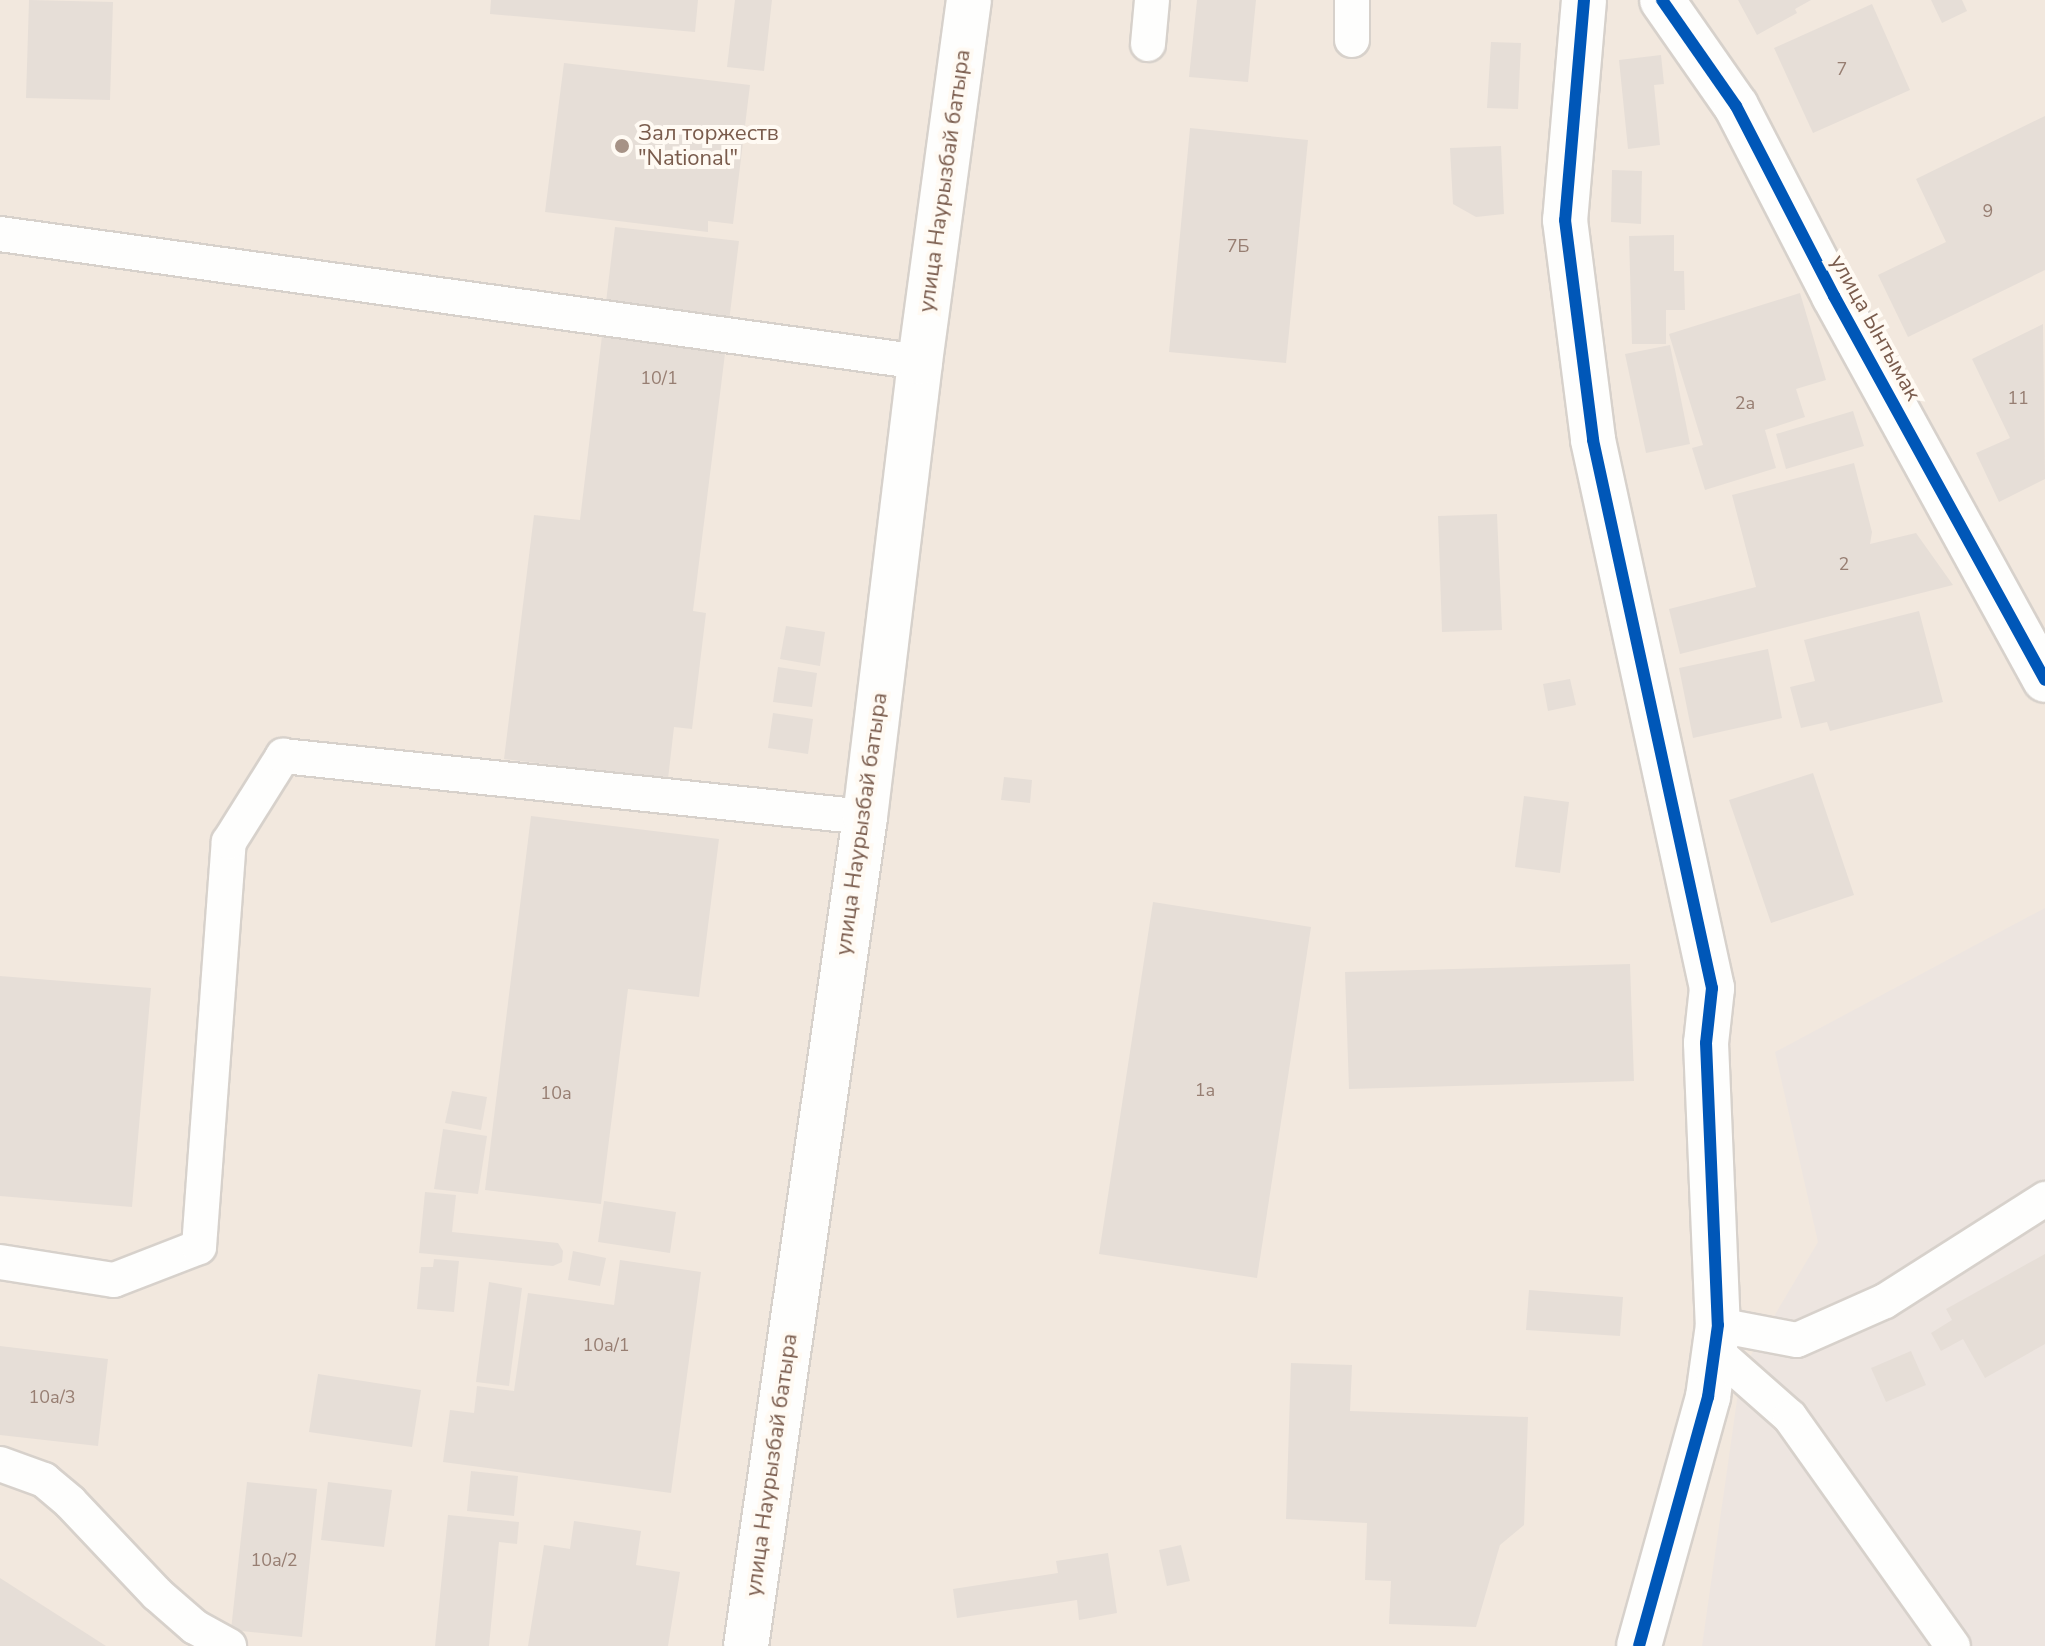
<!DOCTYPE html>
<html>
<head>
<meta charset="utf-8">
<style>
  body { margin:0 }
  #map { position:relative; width:2045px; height:1646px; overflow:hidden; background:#f9f5f0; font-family:"Nunito Sans",sans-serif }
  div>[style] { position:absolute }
  .residential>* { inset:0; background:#f2e8de }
  .industrial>* { inset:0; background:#ede5e0 }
  .building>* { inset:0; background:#e6ded7 }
  .roads { filter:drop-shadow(2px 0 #d7d1cb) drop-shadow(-2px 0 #d7d1cb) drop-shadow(0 2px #d7d1cb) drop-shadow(0 -2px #d7d1cb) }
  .service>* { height:34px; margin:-17px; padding:0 17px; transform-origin:17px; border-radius:17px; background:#fefefd }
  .minor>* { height:44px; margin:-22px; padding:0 22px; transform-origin:22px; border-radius:22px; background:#fefefd }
  .secondary>* { height:44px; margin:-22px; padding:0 22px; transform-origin:22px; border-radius:22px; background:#fefefd }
  .cycleway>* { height:12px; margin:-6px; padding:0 6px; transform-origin:6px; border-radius:6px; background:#0057b8 }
  .dots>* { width:22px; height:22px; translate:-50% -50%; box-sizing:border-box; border:4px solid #fffaf3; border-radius:50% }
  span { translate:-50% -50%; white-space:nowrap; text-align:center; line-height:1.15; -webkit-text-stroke:8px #fffaf3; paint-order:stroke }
  .number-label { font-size:18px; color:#977e72 }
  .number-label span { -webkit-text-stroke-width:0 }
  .poi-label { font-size:22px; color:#7a5c4d }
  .left { translate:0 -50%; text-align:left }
  .street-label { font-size:22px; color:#7a5c4d }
</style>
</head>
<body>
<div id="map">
  <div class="residential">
    <i style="clip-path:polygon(0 0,2045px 0,2045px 1646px,0 1646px)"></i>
  </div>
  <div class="industrial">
    <i style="clip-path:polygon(2045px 908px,2045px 1646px,1702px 1646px,1741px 1372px,1818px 1242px,1775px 1052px)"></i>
  </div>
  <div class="building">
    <i style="clip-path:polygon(29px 0,113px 2px,110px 100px,26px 98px)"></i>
    <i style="clip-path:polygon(491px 0,698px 0,695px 32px,490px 14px)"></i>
    <i style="clip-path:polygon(735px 0,772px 0,764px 71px,727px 67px)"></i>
    <i style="clip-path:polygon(1197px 0,1256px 0,1248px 82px,1189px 77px)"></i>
    <i style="clip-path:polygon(1738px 0,1811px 0,1795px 9px,1797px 13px,1757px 35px)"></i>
    <i style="clip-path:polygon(1931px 0,1962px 0,1967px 11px,1942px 23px)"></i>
    <i style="clip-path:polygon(1872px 4px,1910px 90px,1813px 133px,1774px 48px)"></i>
    <i style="clip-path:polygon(1491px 42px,1521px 43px,1518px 109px,1487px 108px)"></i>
    <i style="clip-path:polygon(1661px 55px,1664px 84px,1654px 85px,1660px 145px,1628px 149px,1619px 60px)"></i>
    <i style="clip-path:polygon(564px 63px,750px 85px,733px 224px,708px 221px,708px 232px,545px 212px)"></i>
    <i style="clip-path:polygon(2045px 116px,2045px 270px,1908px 337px,1878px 275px,1946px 242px,1916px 179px)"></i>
    <i style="clip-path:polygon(1190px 128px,1308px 140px,1286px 363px,1169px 352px)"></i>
    <i style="clip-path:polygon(1501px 146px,1504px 214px,1476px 217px,1453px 204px,1450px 148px)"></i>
    <i style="clip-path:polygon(1612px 170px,1642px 171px,1641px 224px,1611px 222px)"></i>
    <i style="clip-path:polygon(615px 227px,739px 241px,693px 611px,706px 613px,692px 729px,674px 727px,668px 779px,504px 759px,534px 515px,580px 520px)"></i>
    <i style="clip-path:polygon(1674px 235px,1674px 271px,1684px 271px,1685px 310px,1666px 310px,1666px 344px,1632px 344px,1629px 236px)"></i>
    <i style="clip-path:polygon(1800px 293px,1826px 380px,1796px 389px,1805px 417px,1765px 430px,1776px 468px,1705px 490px,1692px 448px,1703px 445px,1669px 334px)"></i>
    <i style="clip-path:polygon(2043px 324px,2045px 479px,1999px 502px,1976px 453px,2010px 438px,1972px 359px)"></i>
    <i style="clip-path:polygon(1670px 345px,1690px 444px,1646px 453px,1625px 354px)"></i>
    <i style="clip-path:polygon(1853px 411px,1864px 446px,1786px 469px,1776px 434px)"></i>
    <i style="clip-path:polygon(1854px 463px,1872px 532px,1870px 544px,1916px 533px,1953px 585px,1680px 654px,1669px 609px,1756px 587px,1732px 495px)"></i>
    <i style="clip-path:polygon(1497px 514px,1502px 630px,1442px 632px,1438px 516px)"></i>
    <i style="clip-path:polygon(1919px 611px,1943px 702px,1830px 731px,1827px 722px,1801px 728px,1790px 687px,1815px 681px,1804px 640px)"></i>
    <i style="clip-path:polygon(786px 626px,825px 632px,820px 666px,780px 659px)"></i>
    <i style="clip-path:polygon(1768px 649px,1782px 718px,1693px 738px,1679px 668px)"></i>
    <i style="clip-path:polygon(778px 667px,817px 673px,812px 707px,773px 702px)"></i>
    <i style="clip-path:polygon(1570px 679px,1576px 705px,1548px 711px,1543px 684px)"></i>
    <i style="clip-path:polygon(773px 713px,813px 719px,808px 754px,768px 748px)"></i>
    <i style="clip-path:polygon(1813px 773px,1854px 895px,1771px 923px,1729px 800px)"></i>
    <i style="clip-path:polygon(1004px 777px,1032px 780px,1030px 803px,1001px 800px)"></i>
    <i style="clip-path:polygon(1524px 796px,1569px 802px,1560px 873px,1515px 867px)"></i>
    <i style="clip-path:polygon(531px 816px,719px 839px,699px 997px,628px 989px,601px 1204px,485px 1190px)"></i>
    <i style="clip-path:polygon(1153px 902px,1311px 927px,1257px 1278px,1099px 1254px)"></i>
    <i style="clip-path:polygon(1630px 964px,1634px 1081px,1349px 1089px,1345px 972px)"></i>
    <i style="clip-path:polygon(0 976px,151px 988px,132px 1207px,0 1196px)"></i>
    <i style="clip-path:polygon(452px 1091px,487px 1097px,481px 1130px,445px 1123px)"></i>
    <i style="clip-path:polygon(443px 1129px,487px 1136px,478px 1194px,434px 1189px)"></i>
    <i style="clip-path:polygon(425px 1192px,456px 1195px,452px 1232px,558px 1243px,563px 1251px,562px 1262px,553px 1266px,419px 1253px)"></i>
    <i style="clip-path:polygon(604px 1201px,676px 1212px,670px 1253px,598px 1242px)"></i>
    <i style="clip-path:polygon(573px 1251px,606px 1258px,600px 1286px,568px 1280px)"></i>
    <i style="clip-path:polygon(2045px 1254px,2045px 1344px,1985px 1378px,1963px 1339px,1941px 1351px,1931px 1333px,1952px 1320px,1946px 1309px)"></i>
    <i style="clip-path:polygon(434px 1259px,459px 1261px,454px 1312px,417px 1309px,421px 1267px,433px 1267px)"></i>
    <i style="clip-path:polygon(620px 1260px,701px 1272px,671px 1493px,443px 1462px,450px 1410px,474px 1413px,477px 1386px,514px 1391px,528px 1293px,614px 1305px)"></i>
    <i style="clip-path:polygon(489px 1282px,522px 1288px,509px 1386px,476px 1382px)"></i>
    <i style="clip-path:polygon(1529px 1290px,1623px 1297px,1620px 1336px,1526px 1330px)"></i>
    <i style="clip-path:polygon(0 1346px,108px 1359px,98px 1446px,0 1435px)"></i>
    <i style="clip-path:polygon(1911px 1351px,1926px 1385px,1886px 1402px,1871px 1368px)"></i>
    <i style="clip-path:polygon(1291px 1363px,1352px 1365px,1350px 1411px,1528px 1417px,1524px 1525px,1500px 1545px,1476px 1627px,1389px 1624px,1391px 1581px,1365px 1580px,1367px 1523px,1286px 1519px)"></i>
    <i style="clip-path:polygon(318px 1374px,421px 1390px,412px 1447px,309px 1432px)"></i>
    <i style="clip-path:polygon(471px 1471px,518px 1476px,514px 1516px,467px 1511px)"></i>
    <i style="clip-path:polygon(247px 1482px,317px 1489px,302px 1637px,231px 1630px)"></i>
    <i style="clip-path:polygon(328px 1482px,392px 1490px,384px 1547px,321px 1540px)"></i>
    <i style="clip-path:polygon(448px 1515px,519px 1522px,517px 1544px,499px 1542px,489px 1646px,435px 1646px)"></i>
    <i style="clip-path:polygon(574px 1521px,641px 1531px,636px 1565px,680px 1572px,668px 1646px,528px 1646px,544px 1545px,570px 1549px)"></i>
    <i style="clip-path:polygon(1181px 1545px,1190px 1581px,1167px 1586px,1159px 1550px)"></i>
    <i style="clip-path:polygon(1108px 1553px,1117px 1613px,1079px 1620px,1077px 1600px,957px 1618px,953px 1589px,1058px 1573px,1056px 1561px)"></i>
    <i style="clip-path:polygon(0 1578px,106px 1646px,0 1646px)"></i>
  </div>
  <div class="roads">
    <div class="service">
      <i style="left:1352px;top:40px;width:40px;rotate:-90deg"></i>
      <i style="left:1148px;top:44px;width:44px;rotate:-84.8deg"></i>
      <i style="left:0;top:234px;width:929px;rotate:7.92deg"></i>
      <i style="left:0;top:1262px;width:115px;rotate:9deg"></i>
      <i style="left:114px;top:1280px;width:91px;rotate:-21.2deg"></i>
      <i style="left:199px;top:1247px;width:406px;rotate:-85.8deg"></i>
      <i style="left:229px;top:842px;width:102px;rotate:-57.9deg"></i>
      <i style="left:283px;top:756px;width:585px;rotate:5.98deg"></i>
      <i style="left:1718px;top:1325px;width:80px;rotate:10.8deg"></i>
      <i style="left:1797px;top:1340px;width:96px;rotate:-23.9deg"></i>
      <i style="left:1885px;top:1301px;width:190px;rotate:-32.5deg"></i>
      <i style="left:1714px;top:1350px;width:101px;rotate:41.4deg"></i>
      <i style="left:1790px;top:1417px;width:281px;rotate:54.6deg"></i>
      <i style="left:0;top:1464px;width:47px;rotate:20deg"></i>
      <i style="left:44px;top:1480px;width:34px;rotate:40deg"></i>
      <i style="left:70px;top:1502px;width:127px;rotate:46.6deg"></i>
      <i style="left:157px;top:1594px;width:50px;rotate:41deg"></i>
      <i style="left:195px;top:1627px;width:39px;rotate:29deg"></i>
    </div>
    <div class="minor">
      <i style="left:1584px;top:0;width:221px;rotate:94.9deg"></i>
      <i style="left:1565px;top:220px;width:222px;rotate:82.7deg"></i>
      <i style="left:1593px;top:440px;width:561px;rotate:77.75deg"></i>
      <i style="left:1712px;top:988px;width:55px;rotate:96.2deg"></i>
      <i style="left:1706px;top:1043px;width:282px;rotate:87.6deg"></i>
      <i style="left:1718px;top:1325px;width:73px;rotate:97.9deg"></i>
      <i style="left:1708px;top:1397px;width:258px;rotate:105.5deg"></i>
      <i style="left:1662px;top:0;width:129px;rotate:55.1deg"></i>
      <i style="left:1736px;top:106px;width:214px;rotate:62.7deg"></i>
      <i style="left:1834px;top:296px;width:438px;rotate:61.2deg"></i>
    </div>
    <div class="secondary">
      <i style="left:746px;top:1646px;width:837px;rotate:-81.83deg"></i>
      <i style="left:865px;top:817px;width:458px;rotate:-83.1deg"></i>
      <i style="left:920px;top:362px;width:365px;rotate:-82.3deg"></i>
    </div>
  </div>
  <div class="cycleway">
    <i style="left:1584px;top:0;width:221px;rotate:94.9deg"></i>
    <i style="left:1565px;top:220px;width:222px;rotate:82.7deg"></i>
    <i style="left:1593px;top:440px;width:561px;rotate:77.75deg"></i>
    <i style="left:1712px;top:988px;width:55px;rotate:96.2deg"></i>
    <i style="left:1706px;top:1043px;width:282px;rotate:87.6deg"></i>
    <i style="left:1718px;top:1325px;width:73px;rotate:97.9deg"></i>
    <i style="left:1708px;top:1397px;width:258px;rotate:105.5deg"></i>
    <i style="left:1662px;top:0;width:129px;rotate:55.1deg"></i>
    <i style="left:1736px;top:106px;width:214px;rotate:62.7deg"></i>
    <i style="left:1834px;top:296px;width:438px;rotate:61.2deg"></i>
  </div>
  <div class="dots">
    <i style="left:622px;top:146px;background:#a69286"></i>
  </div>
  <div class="number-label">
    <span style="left:1842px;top:69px">7</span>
    <span style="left:1988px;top:211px">9</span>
    <span style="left:1238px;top:246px">7Б</span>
    <span style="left:659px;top:378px">10/1</span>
    <span style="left:2018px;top:398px">11</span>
    <span style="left:1745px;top:403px">2а</span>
    <span style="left:1844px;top:564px">2</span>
    <span style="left:1205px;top:1090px">1а</span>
    <span style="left:556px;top:1093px">10а</span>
    <span style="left:606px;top:1345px">10а/1</span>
    <span style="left:52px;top:1397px">10а/3</span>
    <span style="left:274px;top:1560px">10а/2</span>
  </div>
  <div class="poi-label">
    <span class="left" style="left:638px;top:146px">Зал торжеств<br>"National"</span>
  </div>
  <div class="street-label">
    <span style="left:945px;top:181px;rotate:-82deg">улица Наурызбай батыра</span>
    <span style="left:1875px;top:328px;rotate:61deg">улица Ынтымак</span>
    <span style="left:862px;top:824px;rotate:-82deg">улица Наурызбай батыра</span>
    <span style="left:772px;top:1465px;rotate:-82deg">улица Наурызбай батыра</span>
  </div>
</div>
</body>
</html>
